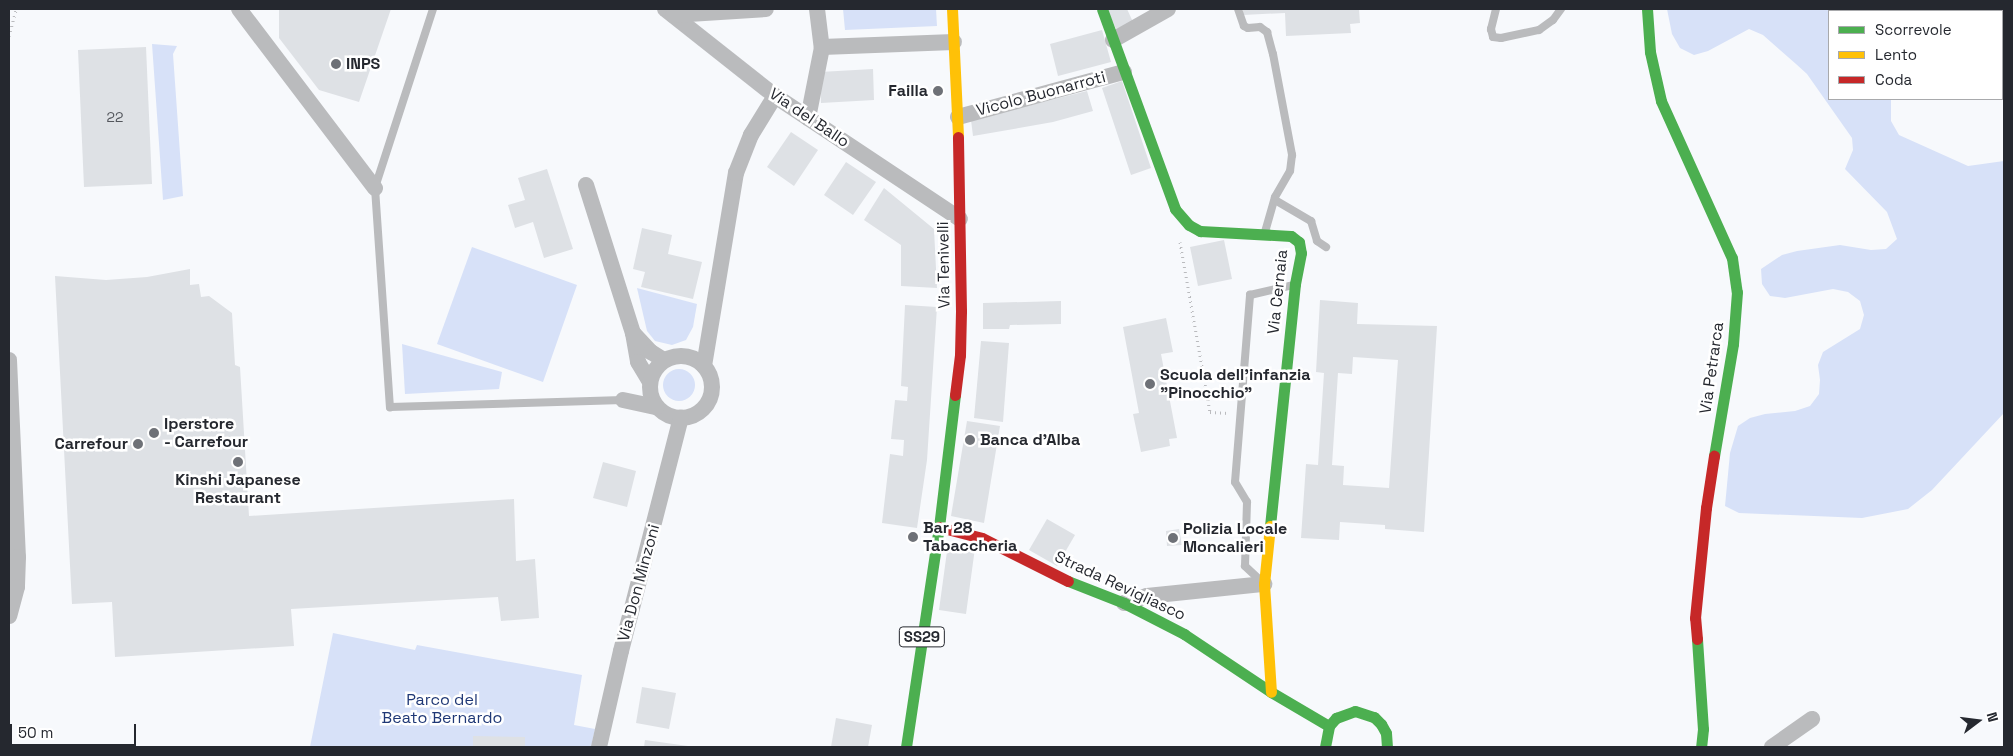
<!DOCTYPE html>
<html>
<head>
<meta charset="utf-8">
<style>
  body { margin:0 }
  #map { position:relative; width:2013px; height:756px; overflow:hidden; background:#f7f9fc; font-family:"Space Grotesk",sans-serif }
  div>[style] { position:absolute }
  .green>* { inset:0; background:#d7e1f8 }
  .round { border-radius:50% }
  .building>* { inset:0; background:#dee1e5 }
  .path>* { height:3px; margin-top:-1.5px; transform-origin:0; background:repeating-linear-gradient(90deg,#babbbe 0 1px,transparent 0 5px) }
  .lane>* { height:8px; margin:-4px; padding:0 4px; transform-origin:4px; border-radius:4px; background:#babbbd }
  .street>* { height:16px; margin:-8px; padding:0 8px; transform-origin:8px; border-radius:8px; background:#babbbd }
  .street>.ring { margin:-8px; padding:0; box-sizing:content-box; background:none; border:16px solid #babbbd; border-radius:50% }
  .fast>* { height:11px; margin:-5.5px; padding:0 5.5px; transform-origin:5.5px; border-radius:5.5px; background:#4caf50 }
  .slow>* { height:11px; margin:-5.5px; padding:0 5.5px; transform-origin:5.5px; border-radius:5.5px; background:#ffc107 }
  .jam>* { height:11px; margin:-5.5px; padding:0 5.5px; transform-origin:5.5px; border-radius:5.5px; background:#c62828 }
  .dots>* { width:14px; height:14px; translate:-50% -50%; box-sizing:border-box; border:2px solid #fff; border-radius:50% }
  span { translate:-50% -50%; white-space:nowrap; text-align:center; line-height:1.15; -webkit-text-stroke:5px #fff; paint-order:stroke }
  .number-label { font-size:14px; color:#53565c }
  .number-label span { -webkit-text-stroke-width:0 }
  .shield-label span { padding:1px 4px; background:#fff; border:1px solid; border-radius:4px; -webkit-text-stroke-width:0 }
  .shield-label { font-size:15px; color:#25282f; font-weight:700 }
  .poi-label { font-size:16px; color:#25282f; font-weight:700 }
  .left { translate:0 -50%; text-align:left }
  .right { translate:-100% -50%; text-align:right }
  .street-label { font-size:16px; color:#25282f }
  .park-label { font-size:16px; color:#1f3876 }
  .frame { position:absolute; inset:0; border:10px solid #25282f; pointer-events:none }
  .legend { position:absolute; left:1828px; top:10px; width:175px; height:90px; box-sizing:border-box; background:#fff; border:1px solid #a8a9ac; margin:0; padding:6px 9px; list-style:none; font-size:15px; color:#25282f }
  .legend li { display:flex; align-items:center; gap:10px; height:25px }
  .legend b { width:25px; border:1px solid #a8a9ac }
  .north { position:absolute; left:1953px; top:696px; width:50px; height:50px; -webkit-text-stroke:4px #fff; paint-order:stroke; rotate:75deg; font-size:14px; font-weight:700; line-height:20px; text-align:center; color:#25282f }
  .north::after { content:''; display:block; margin:auto; width:18px; height:22px; background:#25282f; clip-path:polygon(50% 0,100% 100%,50% 72%,0 100%) }
  .scale { position:absolute; left:10px; top:724px; width:126px; height:22px; box-sizing:border-box; border:2px solid #25282f; border-top:0; padding-left:6px; font-size:15px; line-height:18px; white-space:nowrap; color:#25282f; -webkit-text-stroke:4px #fff; paint-order:stroke }
</style>
</head>
<body>
<div id="map">
  <div class="green">
    <i style="clip-path:polygon(843px 9px,936px 9px,937px 26px,845px 30px)"></i>
    <i style="clip-path:polygon(1667px 9px,1827px 9px,1829px 11px,1829px 99px,1891px 99px,1891px 121px,1899px 135px,1968px 166px,2004px 161px,2004px 413px,1932px 490px,1908px 509px,1862px 518px,1739px 513px,1725px 506px,1730px 453px,1738px 426px,1750px 418px,1765px 414px,1795px 411px,1810px 406px,1819px 394px,1820px 380px,1818px 365px,1823px 352px,1860px 329px,1864px 315px,1860px 301px,1848px 292px,1833px 289px,1785px 298px,1770px 296px,1762px 284px,1761px 269px,1782px 255px,1797px 251px,1840px 245px,1871px 250px,1886px 249px,1897px 239px,1887px 212px,1845px 169px,1853px 150px,1852px 138px,1807px 74px,1796px 64px,1763px 35px,1749px 29px,1708px 51px,1694px 55px,1680px 48px,1672px 34px)"></i>
    <i style="clip-path:polygon(152px 44px,177px 46px,173px 54px,183px 196px,163px 200px)"></i>
    <i style="clip-path:polygon(472px 247px,577px 285px,543px 382px,437px 344px)"></i>
    <i style="clip-path:polygon(637px 288px,697px 304px,693px 327px,686px 340px,672px 345px,655px 341px,647px 331px)"></i>
    <i style="clip-path:polygon(402px 344px,502px 372px,499px 389px,405px 394px)"></i>
    <i class="round" style="left:663px;top:369px;width:32px;height:32px"></i>
    <i style="clip-path:polygon(333px 633px,415px 650px,417px 645px,582px 675px,574px 725px,595px 729px,591px 747px,310px 747px)"></i>
  </div>
  <div class="building">
    <i style="clip-path:polygon(279px 9px,391px 9px,359px 102px,319px 90px,279px 38px)"></i>
    <i style="clip-path:polygon(1107px 9px,1127px 9px,1133px 22px,1116px 29px)"></i>
    <i style="clip-path:polygon(1243px 9px,1359px 9px,1360px 23px,1350px 24px,1351px 33px,1286px 36px,1285px 13px,1243px 15px)"></i>
    <i style="clip-path:polygon(1102px 30px,1111px 62px,1058px 76px,1050px 44px)"></i>
    <i style="clip-path:polygon(146px 47px,152px 184px,84px 187px,78px 50px)"></i>
    <i style="clip-path:polygon(873px 69px,874px 100px,821px 103px,820px 72px)"></i>
    <i style="clip-path:polygon(1122px 81px,1151px 168px,1131px 175px,1102px 88px)"></i>
    <i style="clip-path:polygon(1087px 91px,1093px 111px,1053px 122px,973px 136px,971px 120px)"></i>
    <i style="clip-path:polygon(791px 132px,818px 150px,794px 186px,767px 167px)"></i>
    <i style="clip-path:polygon(846px 162px,876px 182px,853px 215px,824px 195px)"></i>
    <i style="clip-path:polygon(547px 169px,573px 249px,544px 258px,533px 222px,515px 228px,508px 205px,525px 200px,518px 178px)"></i>
    <i style="clip-path:polygon(884px 188px,934px 229px,937px 288px,901px 286px,901px 245px,864px 220px)"></i>
    <i style="clip-path:polygon(642px 228px,672px 235px,668px 254px,702px 262px,693px 299px,641px 287px,645px 272px,633px 269px)"></i>
    <i style="clip-path:polygon(1224px 240px,1232px 279px,1198px 286px,1190px 247px)"></i>
    <i style="clip-path:polygon(190px 269px,190px 285px,199px 284px,201px 297px,209px 296px,232px 313px,235px 365px,240px 367px,249px 516px,514px 499px,516px 561px,535px 559px,539px 618px,501px 621px,498px 597px,291px 609px,294px 646px,115px 657px,112px 602px,72px 604px,55px 276px,106px 280px,147px 277px)"></i>
    <i style="clip-path:polygon(evenodd,1320px 300px,1358px 303px,1357px 324px,1437px 326px,1424px 532px,1385px 529px,1385px 525px,1340px 522px,1339px 540px,1301px 538px,1306px 464px,1318px 465px,1324px 373px,1316px 372px,1320px 300px,1353px 357px,1398px 360px,1389px 488px,1343px 485px,1344px 466px,1332px 465px,1338px 373px,1352px 374px,1353px 357px)"></i>
    <i style="clip-path:polygon(1061px 301px,1061px 324px,1010px 325px,1009px 329px,983px 329px,983px 303px)"></i>
    <i style="clip-path:polygon(905px 305px,937px 307px,927px 460px,917px 528px,882px 523px,890px 454px,903px 456px,904px 440px,891px 439px,895px 400px,907px 401px,908px 387px,901px 386px)"></i>
    <i style="clip-path:polygon(1166px 318px,1173px 352px,1161px 354px,1177px 438px,1169px 439px,1170px 446px,1141px 452px,1133px 414px,1139px 413px,1123px 327px)"></i>
    <i style="clip-path:polygon(981px 341px,1009px 343px,1003px 422px,974px 418px)"></i>
    <i style="clip-path:polygon(967px 421px,1000px 426px,984px 523px,951px 516px)"></i>
    <i style="clip-path:polygon(603px 462px,636px 471px,627px 507px,593px 498px)"></i>
    <i style="clip-path:polygon(1047px 519px,1075px 535px,1057px 566px,1029px 550px)"></i>
    <i style="clip-path:polygon(1179px 529px,1182px 545px,1167px 546px,1166px 531px)"></i>
    <i style="clip-path:polygon(948px 544px,975px 548px,966px 614px,939px 610px)"></i>
    <i style="clip-path:polygon(642px 687px,676px 693px,669px 729px,636px 723px)"></i>
    <i style="clip-path:polygon(836px 718px,872px 725px,868px 747px,831px 747px)"></i>
    <i style="clip-path:polygon(473px 736px,525px 737px,525px 747px,473px 747px)"></i>
    <i style="clip-path:polygon(645px 740px,688px 746px,687px 747px,644px 747px)"></i>
  </div>
  <div class="path">
    <i style="left:9px;top:36px;width:28px;rotate:-75deg"></i>
    <i style="left:1180px;top:242px;width:173px;rotate:80deg"></i>
    <i style="left:1210px;top:412px;width:19px;rotate:3deg"></i>
  </div>
  <div class="lane">
    <i style="left:433px;top:9px;width:188px;rotate:108deg"></i>
    <i style="left:375px;top:188px;width:220px;rotate:86.1deg"></i>
    <i style="left:390px;top:407px;width:233px;rotate:-1.7deg"></i>
    <i style="left:1238px;top:9px;width:18px;rotate:71deg"></i>
    <i style="left:1244px;top:26px;width:4px;rotate:27deg"></i>
    <i style="left:1248px;top:28px;width:12px;rotate:-5deg"></i>
    <i style="left:1260px;top:27px;width:9px;rotate:36deg"></i>
    <i style="left:1267px;top:32px;width:23px;rotate:75deg"></i>
    <i style="left:1273px;top:54px;width:103px;rotate:79.3deg"></i>
    <i style="left:1292px;top:155px;width:16px;rotate:97deg"></i>
    <i style="left:1290px;top:171px;width:30px;rotate:120deg"></i>
    <i style="left:1275px;top:197px;width:37px;rotate:106deg"></i>
    <i style="left:1496px;top:9px;width:21px;rotate:104deg"></i>
    <i style="left:1491px;top:29px;width:8px;rotate:76deg"></i>
    <i style="left:1493px;top:37px;width:8px;rotate:7deg"></i>
    <i style="left:1501px;top:38px;width:39px;rotate:-12deg"></i>
    <i style="left:1539px;top:30px;width:17px;rotate:-36deg"></i>
    <i style="left:1553px;top:20px;width:14px;rotate:-54deg"></i>
    <i style="left:1855px;top:9px;width:3px;rotate:45deg"></i>
    <i style="left:1867px;top:11px;width:3px;rotate:-45deg"></i>
    <i style="left:1994px;top:11px;width:4px;rotate:-27deg"></i>
    <i style="left:1275px;top:200px;width:42px;rotate:30.3deg"></i>
    <i style="left:1311px;top:221px;width:21px;rotate:73deg"></i>
    <i style="left:1317px;top:241px;width:11px;rotate:34deg"></i>
    <i style="left:1261px;top:581px;width:22px;rotate:-137deg"></i>
    <i style="left:1245px;top:566px;width:64px;rotate:-88.2deg"></i>
    <i style="left:1247px;top:502px;width:23px;rotate:-121deg"></i>
    <i style="left:1235px;top:482px;width:188px;rotate:-85.4deg"></i>
    <i style="left:1250px;top:295px;width:44px;rotate:-13.1deg"></i>
  </div>
  <div class="street">
    <i style="left:239px;top:9px;width:225px;rotate:52.8deg"></i>
    <i style="left:665px;top:9px;width:140px;rotate:38.3deg"></i>
    <i style="left:775px;top:96px;width:222px;rotate:33.6deg"></i>
    <i style="left:817px;top:9px;width:38px;rotate:83deg"></i>
    <i style="left:822px;top:47px;width:132px;rotate:-2.2deg"></i>
    <i style="left:673px;top:15px;width:93px;rotate:-3.7deg"></i>
    <i style="left:1113px;top:40px;width:63px;rotate:-29.4deg"></i>
    <i style="left:958px;top:117px;width:172px;rotate:-15.2deg"></i>
    <i style="left:808px;top:118px;width:72px;rotate:-78.8deg"></i>
    <i style="left:586px;top:185px;width:155px;rotate:72.4deg"></i>
    <i style="left:633px;top:333px;width:29px;rotate:80deg"></i>
    <i style="left:638px;top:362px;width:23px;rotate:59deg"></i>
    <i style="left:633px;top:333px;width:26px;rotate:47deg"></i>
    <i style="left:651px;top:352px;width:15px;rotate:32deg"></i>
    <i class="ring" style="left:650px;top:356px;width:46px;height:46px"></i>
    <i style="left:9px;top:360px;width:197px;rotate:87.4deg"></i>
    <i style="left:18px;top:557px;width:30px;rotate:92deg"></i>
    <i style="left:17px;top:587px;width:30px;rotate:105deg"></i>
    <i style="left:704px;top:366px;width:196px;rotate:-80.6deg"></i>
    <i style="left:736px;top:173px;width:41px;rotate:-68.5deg"></i>
    <i style="left:751px;top:135px;width:46px;rotate:-58.4deg"></i>
    <i style="left:623px;top:400px;width:34px;rotate:12deg"></i>
    <i style="left:1124px;top:603px;width:24px;rotate:-17deg"></i>
    <i style="left:1147px;top:596px;width:118px;rotate:-5.9deg"></i>
    <i style="left:599px;top:747px;width:98px;rotate:-77.1deg"></i>
    <i style="left:621px;top:651px;width:241px;rotate:-75.6deg"></i>
    <i style="left:1772px;top:747px;width:49px;rotate:-35deg"></i>
  </div>
  <div class="fast">
    <i style="left:1102px;top:9px;width:213px;rotate:69.9deg"></i>
    <i style="left:1175px;top:209px;width:21px;rotate:49deg"></i>
    <i style="left:1189px;top:225px;width:13px;rotate:29deg"></i>
    <i style="left:1200px;top:231px;width:91px;rotate:3.1deg"></i>
    <i style="left:1291px;top:236px;width:10px;rotate:37deg"></i>
    <i style="left:1299px;top:242px;width:11px;rotate:80deg"></i>
    <i style="left:1301px;top:253px;width:32px;rotate:101deg"></i>
    <i style="left:1295px;top:284px;width:243px;rotate:95.9deg"></i>
    <i style="left:1647px;top:9px;width:43px;rotate:86deg"></i>
    <i style="left:1650px;top:52px;width:50px;rotate:77.3deg"></i>
    <i style="left:1661px;top:101px;width:172px;rotate:65.7deg"></i>
    <i style="left:1732px;top:258px;width:34px;rotate:82deg"></i>
    <i style="left:1737px;top:292px;width:52px;rotate:94.4deg"></i>
    <i style="left:1733px;top:344px;width:114px;rotate:99.6deg"></i>
    <i style="left:1068px;top:581px;width:60px;rotate:21.4deg"></i>
    <i style="left:1124px;top:603px;width:68px;rotate:27.3deg"></i>
    <i style="left:1184px;top:634px;width:105px;rotate:33.7deg"></i>
    <i style="left:1271px;top:692px;width:67px;rotate:30.4deg"></i>
    <i style="left:1697px;top:639px;width:90px;rotate:86.2deg"></i>
    <i style="left:1703px;top:729px;width:18px;rotate:96deg"></i>
    <i style="left:906px;top:747px;width:222px;rotate:-81.5deg"></i>
    <i style="left:939px;top:527px;width:133px;rotate:-83.1deg"></i>
    <i style="left:1325px;top:747px;width:21px;rotate:-79deg"></i>
    <i style="left:1329px;top:726px;width:11px;rotate:-49deg"></i>
    <i style="left:1336px;top:718px;width:20px;rotate:-20deg"></i>
    <i style="left:1355px;top:711px;width:20px;rotate:18deg"></i>
    <i style="left:1374px;top:717px;width:10px;rotate:45deg"></i>
    <i style="left:1381px;top:724px;width:10px;rotate:61deg"></i>
    <i style="left:1386px;top:733px;width:14px;rotate:86deg"></i>
  </div>
  <div class="slow">
    <i style="left:952px;top:9px;width:128px;rotate:87.3deg"></i>
    <i style="left:1270px;top:526px;width:58px;rotate:95.9deg"></i>
    <i style="left:1264px;top:584px;width:108px;rotate:86.3deg"></i>
  </div>
  <div class="jam">
    <i style="left:955px;top:395px;width:40px;rotate:-82.9deg"></i>
    <i style="left:960px;top:355px;width:44px;rotate:-88.7deg"></i>
    <i style="left:961px;top:311px;width:174px;rotate:-91deg"></i>
    <i style="left:939px;top:527px;width:44px;rotate:14.3deg"></i>
    <i style="left:982px;top:538px;width:96px;rotate:26.6deg"></i>
    <i style="left:1697px;top:639px;width:21px;rotate:-95deg"></i>
    <i style="left:1695px;top:618px;width:111px;rotate:-84.3deg"></i>
    <i style="left:1706px;top:508px;width:53px;rotate:-81.3deg"></i>
  </div>
  <div class="dots">
    <i style="left:336px;top:64px;background:#6e7177"></i>
    <i style="left:938px;top:91px;background:#6e7177"></i>
    <i style="left:1150px;top:384px;background:#6e7177"></i>
    <i style="left:154px;top:433px;background:#6e7177"></i>
    <i style="left:970px;top:440px;background:#6e7177"></i>
    <i style="left:138px;top:444px;background:#6e7177"></i>
    <i style="left:238px;top:462px;background:#6e7177"></i>
    <i style="left:913px;top:537px;background:#6e7177"></i>
    <i style="left:1173px;top:538px;background:#6e7177"></i>
  </div>
  <div class="number-label">
    <span style="left:115px;top:117px">22</span>
  </div>
  <div class="shield-label">
    <span style="left:922px;top:637px">SS29</span>
  </div>
  <div class="poi-label">
    <span class="left" style="left:346px;top:64px">INPS</span>
    <span class="right" style="left:928px;top:91px">Failla</span>
    <span class="left" style="left:1160px;top:384px">Scuola dell’infanzia<br>”Pinocchio"</span>
    <span class="left" style="left:164px;top:433px">Iperstore<br>- Carrefour</span>
    <span class="left" style="left:980px;top:440px">Banca d'Alba</span>
    <span class="right" style="left:128px;top:444px">Carrefour</span>
    <span style="left:238px;top:489px">Kinshi Japanese<br>Restaurant</span>
    <span class="left" style="left:923px;top:537px">Bar 28<br>Tabaccheria</span>
    <span class="left" style="left:1183px;top:538px">Polizia Locale<br>Moncalieri</span>
  </div>
  <div class="street-label">
    <span style="left:1041px;top:94px;rotate:-15deg">Vicolo Buonarroti</span>
    <span style="left:809px;top:118px;rotate:34deg">Via del Ballo</span>
    <span style="left:944px;top:265px;rotate:-91deg">Via Tenivelli</span>
    <span style="left:1278px;top:292px;rotate:-84deg">Via Cernaia</span>
    <span style="left:1712px;top:368px;rotate:-82deg">Via Petrarca</span>
    <span style="left:639px;top:583px;rotate:-75deg">Via Don Minzoni</span>
    <span style="left:1120px;top:586px;rotate:25deg">Strada Revigliasco</span>
  </div>
  <div class="park-label">
    <span style="left:442px;top:709px">Parco del<br>Beato Bernardo</span>
  </div>
  <div class="frame"></div>
  <ul class="legend">
  <li><b style="height:6px;background:#4caf50"></b>Scorrevole</li>
  <li><b style="height:6px;background:#ffc107"></b>Lento</li>
  <li><b style="height:6px;background:#c62828"></b>Coda</li>
  </ul>
  <div class="north">N</div>
  <div class="scale">50 m</div>
</div>
</body>
</html>
